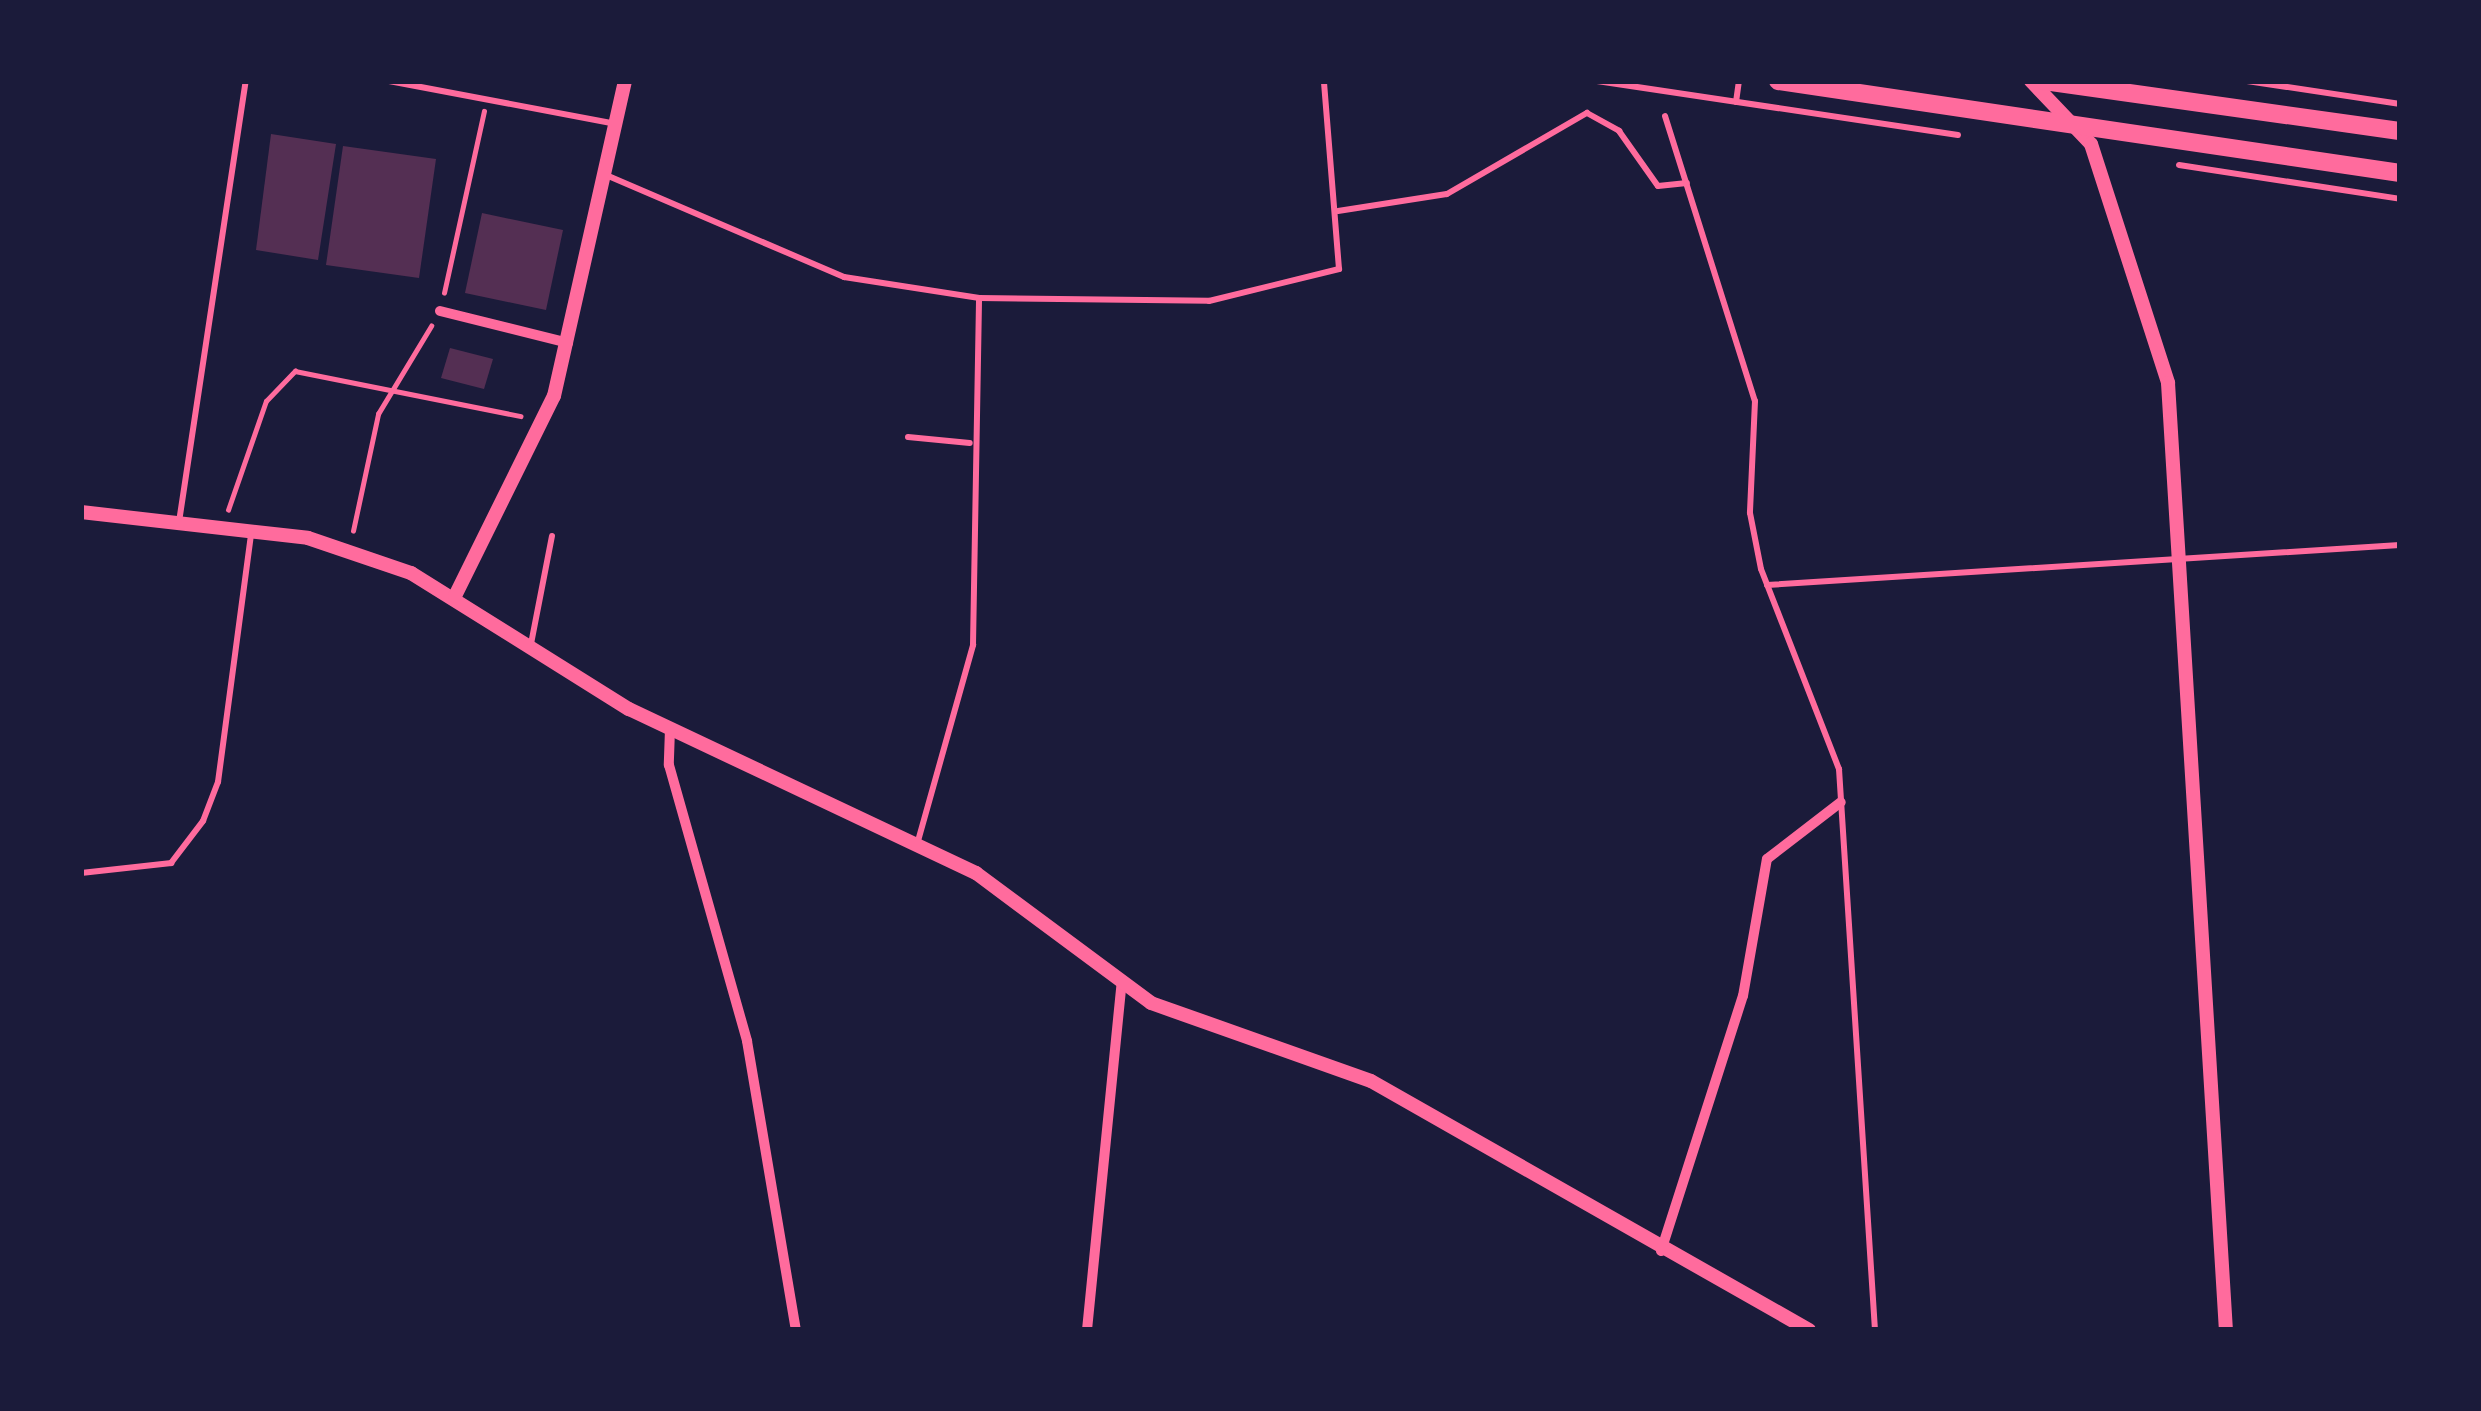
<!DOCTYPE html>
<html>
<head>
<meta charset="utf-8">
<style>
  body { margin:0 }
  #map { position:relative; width:2481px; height:1411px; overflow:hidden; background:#1b1b3a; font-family:"Noto Serif",serif }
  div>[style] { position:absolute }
  .building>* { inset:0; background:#542f53 }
  .path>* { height:4.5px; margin:-2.25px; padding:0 2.25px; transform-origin:2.25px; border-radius:2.25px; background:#ff6b9d }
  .service>* { height:6px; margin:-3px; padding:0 3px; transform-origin:3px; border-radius:3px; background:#ff6b9d }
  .minor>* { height:10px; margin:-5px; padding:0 5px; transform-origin:5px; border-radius:5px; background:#ff6b9d }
  .tertiary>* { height:14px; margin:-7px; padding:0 7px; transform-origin:7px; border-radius:7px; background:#ff6b9d }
  .trunk>* { height:18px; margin:-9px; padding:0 9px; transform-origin:9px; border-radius:9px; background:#ff6b9d }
  span { translate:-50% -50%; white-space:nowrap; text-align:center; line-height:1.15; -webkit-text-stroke:9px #1b1b3a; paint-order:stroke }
  .frame { position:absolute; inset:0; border:84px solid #1b1b3a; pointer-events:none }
</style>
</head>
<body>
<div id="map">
  <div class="building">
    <i style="clip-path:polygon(271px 134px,336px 144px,318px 260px,256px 250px)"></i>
    <i style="clip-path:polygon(343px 146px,436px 159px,419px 278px,326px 265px)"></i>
    <i style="clip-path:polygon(482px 213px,563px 230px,546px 310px,465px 293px)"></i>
    <i style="clip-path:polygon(450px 348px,493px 359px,484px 389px,441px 378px)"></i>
  </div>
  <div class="path">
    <i style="left:444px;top:293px;width:186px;rotate:-77.6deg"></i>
    <i style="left:228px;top:510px;width:115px;rotate:-70.8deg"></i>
    <i style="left:266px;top:401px;width:42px;rotate:-46deg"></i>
    <i style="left:295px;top:371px;width:230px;rotate:11.3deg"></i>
    <i style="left:353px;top:531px;width:120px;rotate:-77.9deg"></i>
    <i style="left:378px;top:414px;width:103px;rotate:-58.9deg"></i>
  </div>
  <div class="service">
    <i style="left:389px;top:81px;width:226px;rotate:10.7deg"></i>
    <i style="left:1597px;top:81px;width:365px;rotate:8.5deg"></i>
    <i style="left:2247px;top:81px;width:155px;rotate:8.5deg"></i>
    <i style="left:1736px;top:102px;width:21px;rotate:-82deg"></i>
    <i style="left:1665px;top:116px;width:299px;rotate:72.5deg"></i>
    <i style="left:1755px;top:401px;width:112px;rotate:92.6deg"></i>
    <i style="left:1750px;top:513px;width:57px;rotate:78.9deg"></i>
    <i style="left:1761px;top:569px;width:215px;rotate:68.7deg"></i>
    <i style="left:1839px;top:769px;width:562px;rotate:86.33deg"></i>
    <i style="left:2179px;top:165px;width:224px;rotate:8.7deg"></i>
    <i style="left:606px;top:175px;width:259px;rotate:23.2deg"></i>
    <i style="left:844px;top:277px;width:137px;rotate:8.8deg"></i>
    <i style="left:979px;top:298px;width:230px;rotate:0.7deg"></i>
    <i style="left:1209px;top:301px;width:134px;rotate:-13.8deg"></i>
    <i style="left:1339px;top:269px;width:189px;rotate:-94.6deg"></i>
    <i style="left:1338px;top:211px;width:110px;rotate:-8.9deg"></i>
    <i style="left:1447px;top:194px;width:162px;rotate:-30.1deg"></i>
    <i style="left:1587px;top:113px;width:37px;rotate:29deg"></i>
    <i style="left:1619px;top:131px;width:67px;rotate:54.7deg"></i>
    <i style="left:1658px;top:186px;width:29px;rotate:-6deg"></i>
    <i style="left:908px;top:437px;width:62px;rotate:5.5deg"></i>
    <i style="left:179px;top:522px;width:446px;rotate:-81.4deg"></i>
    <i style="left:1767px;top:585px;width:634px;rotate:-3.62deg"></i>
    <i style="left:531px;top:644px;width:110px;rotate:-79deg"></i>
    <i style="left:918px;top:841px;width:204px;rotate:-74.3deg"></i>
    <i style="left:973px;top:645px;width:347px;rotate:-89deg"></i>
    <i style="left:81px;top:873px;width:91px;rotate:-6.3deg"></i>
    <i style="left:171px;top:863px;width:53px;rotate:-52.7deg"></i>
    <i style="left:203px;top:821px;width:42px;rotate:-69deg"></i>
    <i style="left:218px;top:782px;width:250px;rotate:-82.4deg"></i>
  </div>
  <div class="minor">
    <i style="left:440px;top:311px;width:132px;rotate:14deg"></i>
    <i style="left:670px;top:729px;width:36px;rotate:92deg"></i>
    <i style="left:669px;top:765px;width:287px;rotate:74.2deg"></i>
    <i style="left:747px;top:1041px;width:293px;rotate:80.4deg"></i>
    <i style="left:1661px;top:1251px;width:268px;rotate:-72.2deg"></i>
    <i style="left:1743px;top:996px;width:139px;rotate:-80.1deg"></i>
    <i style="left:1767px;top:859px;width:93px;rotate:-37.6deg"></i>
    <i style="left:1087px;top:1330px;width:345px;rotate:-84.3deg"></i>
  </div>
  <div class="tertiary">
    <i style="left:2031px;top:81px;width:87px;rotate:46.4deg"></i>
    <i style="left:2091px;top:144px;width:251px;rotate:72.1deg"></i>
    <i style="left:2168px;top:383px;width:949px;rotate:86.5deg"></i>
    <i style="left:81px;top:512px;width:228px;rotate:6.5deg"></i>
    <i style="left:308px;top:538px;width:109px;rotate:18.8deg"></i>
    <i style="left:411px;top:573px;width:257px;rotate:32deg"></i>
    <i style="left:629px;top:709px;width:384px;rotate:25.3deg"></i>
    <i style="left:976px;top:873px;width:218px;rotate:36.6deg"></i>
    <i style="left:1151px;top:1003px;width:233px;rotate:19.5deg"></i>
    <i style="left:1371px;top:1081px;width:504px;rotate:29.62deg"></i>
    <i style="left:455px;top:596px;width:223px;rotate:-63.7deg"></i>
    <i style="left:554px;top:396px;width:323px;rotate:-77.3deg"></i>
  </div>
  <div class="trunk">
    <i style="left:1778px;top:81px;width:629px;rotate:8.41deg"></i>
    <i style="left:2044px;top:81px;width:359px;rotate:8deg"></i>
  </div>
  <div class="frame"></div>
</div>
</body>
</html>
